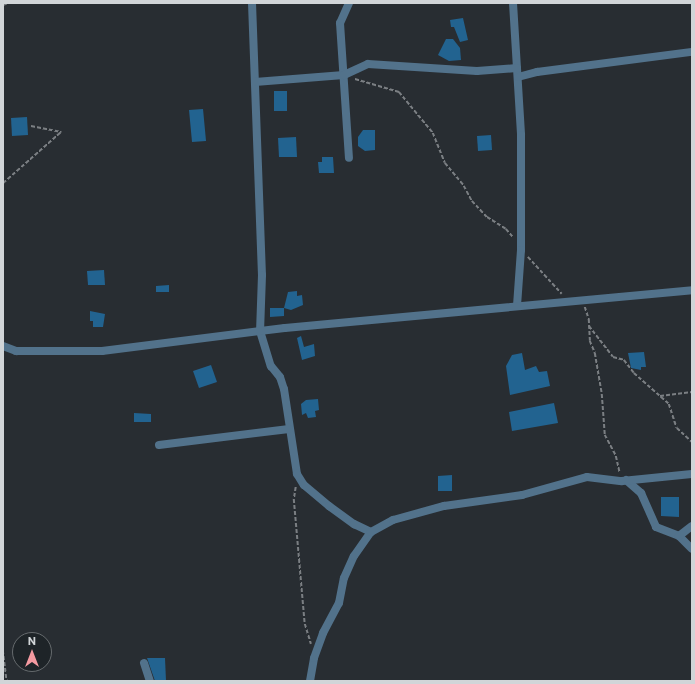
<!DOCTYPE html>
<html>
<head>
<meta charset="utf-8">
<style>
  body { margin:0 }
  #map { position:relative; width:695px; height:684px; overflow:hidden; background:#282d32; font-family:Commissioner,sans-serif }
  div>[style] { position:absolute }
  .building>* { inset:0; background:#226390 }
  .path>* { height:1.5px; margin-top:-0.75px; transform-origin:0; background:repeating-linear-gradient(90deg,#7b7f83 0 4px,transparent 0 6px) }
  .minor>* { height:8px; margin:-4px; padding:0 4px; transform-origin:4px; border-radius:4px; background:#52728b }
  span { translate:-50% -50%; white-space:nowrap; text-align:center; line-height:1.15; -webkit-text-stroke:3px #1e2428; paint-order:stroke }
  .frame { position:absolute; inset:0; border:4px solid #d1d5d8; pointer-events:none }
  .north { position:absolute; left:12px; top:632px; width:40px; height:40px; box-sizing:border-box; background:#1e2428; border:1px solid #666b6e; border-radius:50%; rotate:0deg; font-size:11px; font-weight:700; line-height:16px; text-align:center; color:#d1d5d8 }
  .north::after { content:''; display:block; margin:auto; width:14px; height:18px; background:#f49aa1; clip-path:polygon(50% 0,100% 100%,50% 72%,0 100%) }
</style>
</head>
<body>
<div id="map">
  <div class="building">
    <i style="clip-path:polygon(463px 18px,468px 40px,460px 42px,454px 27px,451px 27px,450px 20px)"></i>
    <i style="clip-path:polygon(446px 39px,453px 39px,460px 48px,461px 60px,449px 61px,438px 55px)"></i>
    <i style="clip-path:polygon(274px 91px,287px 91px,287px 111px,274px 111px)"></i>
    <i style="clip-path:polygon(203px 109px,206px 141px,192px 142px,189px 110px)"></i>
    <i style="clip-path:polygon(27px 117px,28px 135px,12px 136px,11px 118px)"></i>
    <i style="clip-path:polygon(363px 130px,375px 130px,375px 150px,365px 151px,358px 146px,358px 137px)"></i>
    <i style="clip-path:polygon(491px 135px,492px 150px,478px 151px,477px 136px)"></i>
    <i style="clip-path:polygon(296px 137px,297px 157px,279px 157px,278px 138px)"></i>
    <i style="clip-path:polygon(322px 157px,333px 157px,334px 173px,319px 173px,318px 162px,322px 162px)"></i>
    <i style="clip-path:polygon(104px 270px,105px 285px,88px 285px,87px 271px)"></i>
    <i style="clip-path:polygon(169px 285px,169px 292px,156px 292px,156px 286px)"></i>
    <i style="clip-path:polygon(297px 291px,297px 296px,302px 295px,303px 305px,291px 310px,284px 308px,288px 292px)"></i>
    <i style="clip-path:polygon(270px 308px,284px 308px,284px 316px,270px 317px)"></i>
    <i style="clip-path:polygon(90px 311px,105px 314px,103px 327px,93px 327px,93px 321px,90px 321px)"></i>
    <i style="clip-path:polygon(301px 336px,304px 347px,314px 344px,315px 356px,302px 360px,297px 338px)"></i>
    <i style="clip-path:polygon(644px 352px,646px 367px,641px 367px,641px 370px,631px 368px,628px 353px)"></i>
    <i style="clip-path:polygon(522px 353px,525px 370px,536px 366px,539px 372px,547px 371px,550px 386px,510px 395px,506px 366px,512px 355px)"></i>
    <i style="clip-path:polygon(211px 365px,217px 382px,199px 388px,193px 371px)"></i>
    <i style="clip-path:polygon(318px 399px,319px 410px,315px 411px,316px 417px,308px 418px,306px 413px,302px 415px,301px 404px,306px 400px)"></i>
    <i style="clip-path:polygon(554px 403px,558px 423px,512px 431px,509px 412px)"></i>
    <i style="clip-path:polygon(134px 413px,151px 414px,151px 422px,134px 422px)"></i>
    <i style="clip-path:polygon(452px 475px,452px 491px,438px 491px,438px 476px)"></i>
    <i style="clip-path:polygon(661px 497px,679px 497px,679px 517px,661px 516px)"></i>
    <i style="clip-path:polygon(147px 658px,165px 658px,166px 681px,155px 681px)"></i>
  </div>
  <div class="path">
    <i style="left:3px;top:5px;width:5px;rotate:-22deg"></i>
    <i style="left:355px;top:79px;width:46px;rotate:16.5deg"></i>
    <i style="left:399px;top:92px;width:53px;rotate:50.3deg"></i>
    <i style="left:433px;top:133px;width:32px;rotate:68deg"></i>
    <i style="left:445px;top:163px;width:30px;rotate:50deg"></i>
    <i style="left:464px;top:186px;width:17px;rotate:62deg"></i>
    <i style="left:472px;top:201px;width:22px;rotate:47deg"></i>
    <i style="left:487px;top:217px;width:22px;rotate:32deg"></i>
    <i style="left:506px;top:229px;width:11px;rotate:49deg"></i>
    <i style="left:31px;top:126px;width:31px;rotate:11deg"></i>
    <i style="left:3px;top:183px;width:77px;rotate:-41.3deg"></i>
    <i style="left:528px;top:257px;width:50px;rotate:47.4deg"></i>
    <i style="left:585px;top:307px;width:13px;rotate:72deg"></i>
    <i style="left:589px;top:319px;width:22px;rotate:87deg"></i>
    <i style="left:590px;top:341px;width:13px;rotate:67deg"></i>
    <i style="left:595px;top:353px;width:42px;rotate:80.3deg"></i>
    <i style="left:602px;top:394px;width:41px;rotate:85.8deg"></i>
    <i style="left:605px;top:435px;width:24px;rotate:62deg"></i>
    <i style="left:616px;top:456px;width:17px;rotate:77deg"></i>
    <i style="left:589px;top:326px;width:39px;rotate:52deg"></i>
    <i style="left:613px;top:357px;width:11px;rotate:15deg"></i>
    <i style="left:624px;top:360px;width:16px;rotate:52deg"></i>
    <i style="left:634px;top:373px;width:47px;rotate:41.5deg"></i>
    <i style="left:669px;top:404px;width:25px;rotate:72deg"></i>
    <i style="left:677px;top:428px;width:21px;rotate:43deg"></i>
    <i style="left:660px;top:396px;width:32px;rotate:-7deg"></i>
    <i style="left:296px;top:487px;width:12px;rotate:99deg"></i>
    <i style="left:294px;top:499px;width:125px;rotate:85deg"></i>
    <i style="left:305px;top:624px;width:21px;rotate:73deg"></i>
    <i style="left:3px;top:650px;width:31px;rotate:83deg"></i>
  </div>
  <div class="minor">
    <i style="left:252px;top:3px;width:272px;rotate:87.9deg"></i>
    <i style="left:262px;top:275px;width:56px;rotate:92deg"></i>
    <i style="left:260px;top:331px;width:37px;rotate:73deg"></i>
    <i style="left:271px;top:366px;width:14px;rotate:51deg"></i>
    <i style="left:280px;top:377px;width:13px;rotate:72deg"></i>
    <i style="left:284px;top:389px;width:86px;rotate:81.3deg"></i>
    <i style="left:297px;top:474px;width:13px;rotate:58deg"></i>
    <i style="left:304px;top:485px;width:33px;rotate:40deg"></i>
    <i style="left:329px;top:506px;width:31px;rotate:36deg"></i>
    <i style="left:354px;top:524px;width:19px;rotate:25deg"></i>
    <i style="left:349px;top:3px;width:22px;rotate:114deg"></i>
    <i style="left:340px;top:23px;width:135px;rotate:86.2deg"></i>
    <i style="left:513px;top:3px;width:132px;rotate:86.5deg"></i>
    <i style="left:521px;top:135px;width:115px;rotate:90deg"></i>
    <i style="left:521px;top:250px;width:56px;rotate:94.1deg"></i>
    <i style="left:518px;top:77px;width:20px;rotate:-15deg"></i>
    <i style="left:537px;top:72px;width:156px;rotate:-7.4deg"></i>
    <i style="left:255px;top:82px;width:89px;rotate:-4.5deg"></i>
    <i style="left:344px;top:75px;width:26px;rotate:-25deg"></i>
    <i style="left:368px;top:64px;width:109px;rotate:3.7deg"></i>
    <i style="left:477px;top:71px;width:40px;rotate:-4.3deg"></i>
    <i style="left:3px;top:346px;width:14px;rotate:21deg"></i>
    <i style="left:16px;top:351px;width:86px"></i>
    <i style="left:102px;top:351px;width:184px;rotate:-7.2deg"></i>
    <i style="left:285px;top:328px;width:409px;rotate:-5.3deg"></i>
    <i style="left:159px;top:445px;width:131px;rotate:-7deg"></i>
    <i style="left:626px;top:480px;width:20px;rotate:41deg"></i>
    <i style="left:641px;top:493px;width:37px;rotate:66deg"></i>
    <i style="left:656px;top:527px;width:25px;rotate:21deg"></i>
    <i style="left:679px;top:536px;width:18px;rotate:45deg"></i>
    <i style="left:679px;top:536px;width:16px;rotate:-38deg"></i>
    <i style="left:144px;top:663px;width:19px;rotate:72deg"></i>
    <i style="left:310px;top:681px;width:23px;rotate:-80deg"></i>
    <i style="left:314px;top:658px;width:27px;rotate:-70deg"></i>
    <i style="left:323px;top:633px;width:34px;rotate:-62deg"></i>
    <i style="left:339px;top:603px;width:25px;rotate:-79deg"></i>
    <i style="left:344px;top:578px;width:24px;rotate:-66deg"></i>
    <i style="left:354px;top:556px;width:29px;rotate:-55deg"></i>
    <i style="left:371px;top:532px;width:25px;rotate:-29deg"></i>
    <i style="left:393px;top:520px;width:53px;rotate:-15.4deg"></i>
    <i style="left:444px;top:506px;width:79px;rotate:-8deg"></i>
    <i style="left:522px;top:495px;width:67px;rotate:-15.5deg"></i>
    <i style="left:587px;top:477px;width:35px;rotate:7deg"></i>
    <i style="left:622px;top:481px;width:70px;rotate:-5.7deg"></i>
  </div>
  <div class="frame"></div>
  <div class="north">N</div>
</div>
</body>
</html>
